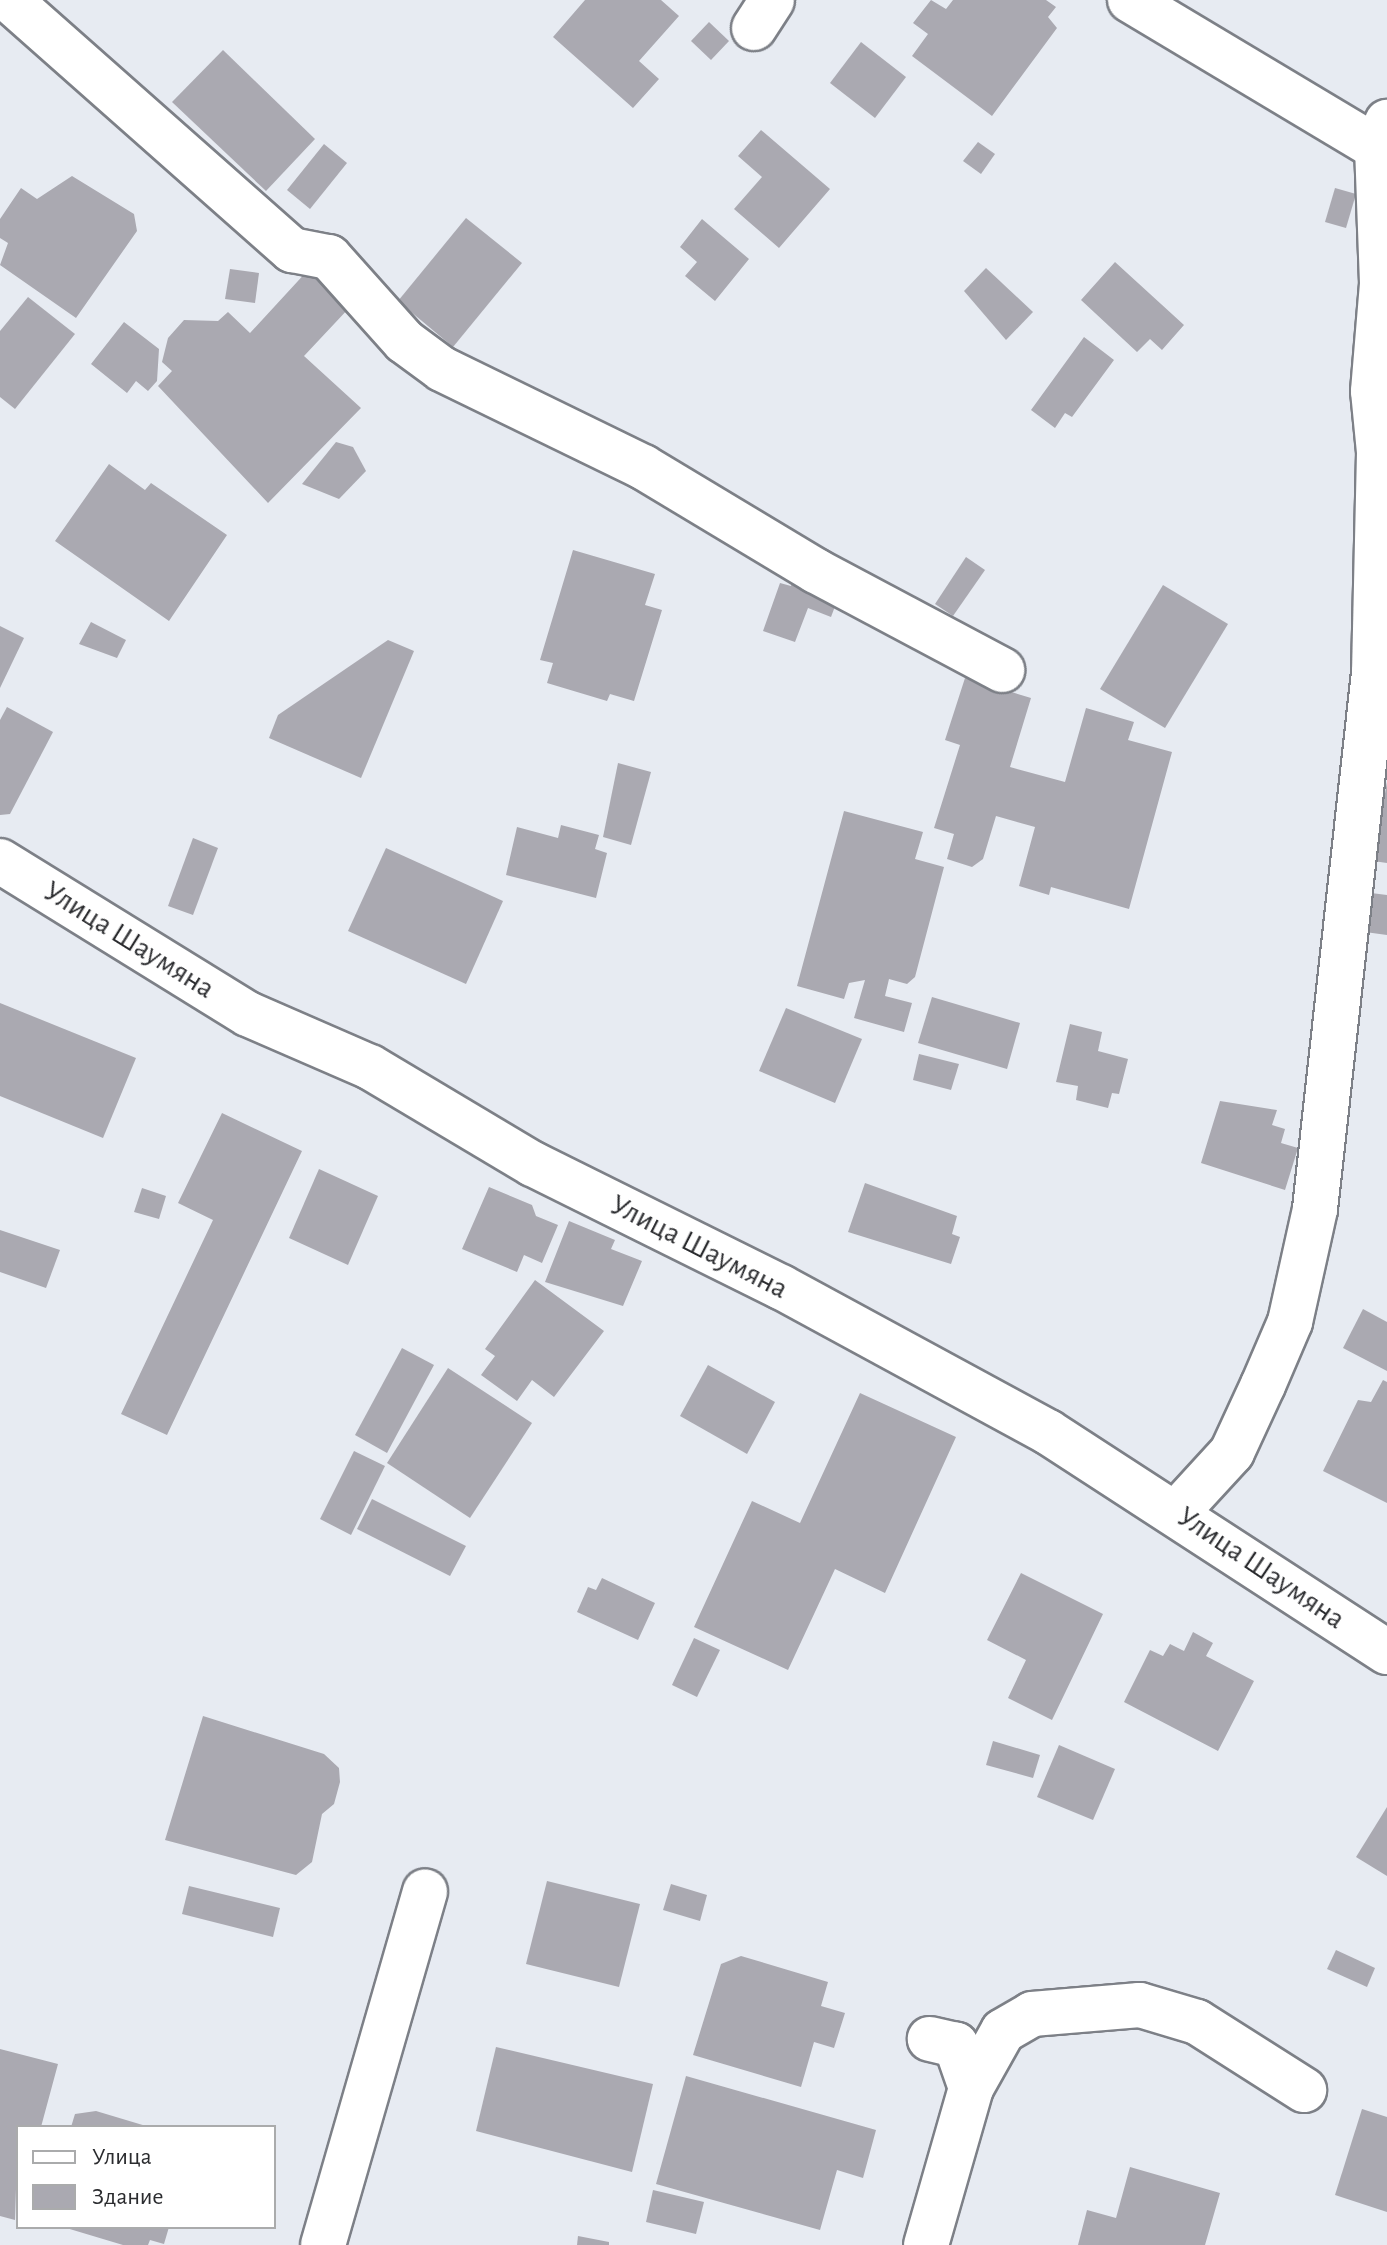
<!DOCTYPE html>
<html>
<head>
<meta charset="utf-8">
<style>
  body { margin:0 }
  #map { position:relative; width:1387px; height:2245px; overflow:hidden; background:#e7ebf2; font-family:"Alegreya Sans",sans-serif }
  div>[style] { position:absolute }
  .building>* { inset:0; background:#aaa9b1 }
  .roads { filter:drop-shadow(2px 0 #7d8087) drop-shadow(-2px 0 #7d8087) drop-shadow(0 2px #7d8087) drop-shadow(0 -2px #7d8087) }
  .minor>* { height:44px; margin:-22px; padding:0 22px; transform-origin:22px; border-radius:22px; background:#fff }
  span { translate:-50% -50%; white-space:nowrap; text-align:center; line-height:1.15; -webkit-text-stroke:7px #fff; paint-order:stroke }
  .street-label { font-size:30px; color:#2b2c2f }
  .legend { position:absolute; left:16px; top:2125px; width:260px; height:104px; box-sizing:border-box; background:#fff; border:2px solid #aaabac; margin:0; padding:10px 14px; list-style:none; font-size:24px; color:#2b2c2f }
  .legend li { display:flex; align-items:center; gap:16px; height:40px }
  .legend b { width:40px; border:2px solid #aaabac }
</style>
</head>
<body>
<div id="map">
  <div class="building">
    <i style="clip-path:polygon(585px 0,661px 0,679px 16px,639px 61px,659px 79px,633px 108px,553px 37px)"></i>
    <i style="clip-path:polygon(931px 0,946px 9px,953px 0,1046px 0,1056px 7px,1048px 17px,1057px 28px,992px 116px,912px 56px,928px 34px,913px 23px)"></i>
    <i style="clip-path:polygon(709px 22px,729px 41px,711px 60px,691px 41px)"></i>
    <i style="clip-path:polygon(861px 42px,906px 77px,875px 118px,830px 83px)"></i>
    <i style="clip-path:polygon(223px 50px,315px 139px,266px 191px,172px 102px)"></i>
    <i style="clip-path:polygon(761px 130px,830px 189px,779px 248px,734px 209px,762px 177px,738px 156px)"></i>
    <i style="clip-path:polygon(978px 142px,995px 154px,981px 174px,963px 161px)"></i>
    <i style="clip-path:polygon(324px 144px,347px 163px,310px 209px,287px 190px)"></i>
    <i style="clip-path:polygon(72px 176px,134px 214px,137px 231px,76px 318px,0 265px,8px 243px,0 238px,0 219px,21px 188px,37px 199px)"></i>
    <i style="clip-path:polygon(1335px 188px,1356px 194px,1346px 228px,1325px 222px)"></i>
    <i style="clip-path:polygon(466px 218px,522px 263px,453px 347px,398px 301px)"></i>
    <i style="clip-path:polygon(702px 219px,749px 259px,715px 301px,685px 276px,697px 262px,680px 247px)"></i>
    <i style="clip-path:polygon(1115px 262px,1184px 325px,1162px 350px,1150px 339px,1137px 352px,1081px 300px)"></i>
    <i style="clip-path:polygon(986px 268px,1033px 312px,1006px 340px,964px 291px)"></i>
    <i style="clip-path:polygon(230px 269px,259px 273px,255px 303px,225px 299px)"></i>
    <i style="clip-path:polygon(309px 269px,350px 307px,304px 356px,361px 408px,268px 503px,158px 386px,172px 371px,162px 362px,168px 338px,184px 320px,218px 321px,228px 312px,250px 333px)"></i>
    <i style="clip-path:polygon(28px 297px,75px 334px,15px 409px,0 397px,0 331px)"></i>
    <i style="clip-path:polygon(124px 322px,159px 349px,157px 381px,148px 391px,136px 381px,127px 393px,91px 364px)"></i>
    <i style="clip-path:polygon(1084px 337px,1114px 360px,1072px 417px,1065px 413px,1055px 428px,1031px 410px)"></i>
    <i style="clip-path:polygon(336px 442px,353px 447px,366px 471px,339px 499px,302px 484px)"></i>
    <i style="clip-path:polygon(109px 464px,145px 490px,151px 483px,227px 535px,169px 621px,55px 541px)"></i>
    <i style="clip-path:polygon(573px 550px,655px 574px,645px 605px,662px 610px,634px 701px,610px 694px,607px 701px,547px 683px,553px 663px,540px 660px)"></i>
    <i style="clip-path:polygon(966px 557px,985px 570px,953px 616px,935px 604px)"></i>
    <i style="clip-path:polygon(793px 578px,837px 601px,831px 617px,808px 608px,795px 642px,763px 631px,780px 583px,791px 586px)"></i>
    <i style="clip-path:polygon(1163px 585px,1228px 624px,1165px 728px,1100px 689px)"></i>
    <i style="clip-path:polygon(91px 622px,126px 640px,117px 658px,79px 644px)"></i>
    <i style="clip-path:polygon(0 626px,24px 638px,0 688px)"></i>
    <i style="clip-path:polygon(388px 640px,414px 651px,361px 778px,269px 738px,278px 715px)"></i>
    <i style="clip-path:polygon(965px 678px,1031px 698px,1010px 767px,1065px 782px,1086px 708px,1134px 722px,1128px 740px,1172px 752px,1129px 909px,1051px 887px,1049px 895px,1019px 886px,1035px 827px,996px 816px,983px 859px,972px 867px,947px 859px,954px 834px,934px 828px,960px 745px,945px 740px)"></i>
    <i style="clip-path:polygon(7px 707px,53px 732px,10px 814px,0 815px,0 720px)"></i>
    <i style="clip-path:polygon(618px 763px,651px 772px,631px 845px,603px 837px)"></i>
    <i style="clip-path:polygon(1387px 782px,1387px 863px,1373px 861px)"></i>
    <i style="clip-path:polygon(844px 811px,923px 832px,915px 859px,944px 867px,915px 977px,907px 984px,889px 979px,885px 996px,912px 1003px,904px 1032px,854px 1018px,865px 980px,849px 983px,844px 999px,797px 986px)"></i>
    <i style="clip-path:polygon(561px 825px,599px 835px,595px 849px,607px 853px,596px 898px,506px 875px,517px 827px,558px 838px)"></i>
    <i style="clip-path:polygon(193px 838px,218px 848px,193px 915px,168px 906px)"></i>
    <i style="clip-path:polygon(386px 848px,503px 901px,466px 984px,348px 931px)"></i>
    <i style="clip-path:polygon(1371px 893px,1387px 895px,1387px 935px,1365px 932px)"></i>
    <i style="clip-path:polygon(932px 997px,1020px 1023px,1007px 1069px,918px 1043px)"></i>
    <i style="clip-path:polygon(0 1003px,136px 1058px,103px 1138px,0 1096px)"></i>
    <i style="clip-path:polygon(786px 1008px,862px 1039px,835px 1103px,759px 1071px)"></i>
    <i style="clip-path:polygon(1070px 1024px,1102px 1032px,1098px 1051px,1128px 1059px,1119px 1094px,1112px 1093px,1108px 1108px,1076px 1100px,1078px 1086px,1056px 1082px)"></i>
    <i style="clip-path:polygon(919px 1054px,959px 1064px,951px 1090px,913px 1080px)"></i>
    <i style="clip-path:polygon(1220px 1101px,1277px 1110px,1272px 1125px,1285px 1129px,1281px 1143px,1298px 1148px,1285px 1190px,1201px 1163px)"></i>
    <i style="clip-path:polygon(222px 1113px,302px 1151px,167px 1435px,121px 1414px,213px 1220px,178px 1203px)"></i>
    <i style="clip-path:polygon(319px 1169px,378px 1196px,348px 1265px,289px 1238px)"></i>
    <i style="clip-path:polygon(865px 1183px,957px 1216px,952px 1234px,960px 1237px,951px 1264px,848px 1232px)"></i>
    <i style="clip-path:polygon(489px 1187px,532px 1205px,536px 1216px,558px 1225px,542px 1263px,524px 1255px,517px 1272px,462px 1249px)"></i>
    <i style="clip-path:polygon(142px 1188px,166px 1196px,159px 1219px,134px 1212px)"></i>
    <i style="clip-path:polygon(569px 1221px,615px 1240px,611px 1249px,642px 1261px,623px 1306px,545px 1282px)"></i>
    <i style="clip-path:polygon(0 1230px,60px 1250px,46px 1288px,0 1272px)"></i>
    <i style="clip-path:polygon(535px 1280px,604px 1331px,554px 1397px,532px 1380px,517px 1401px,481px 1375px,495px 1356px,485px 1349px)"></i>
    <i style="clip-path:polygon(1363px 1309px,1387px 1322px,1387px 1371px,1343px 1348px)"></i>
    <i style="clip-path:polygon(402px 1348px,434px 1365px,387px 1453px,355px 1435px)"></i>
    <i style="clip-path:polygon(708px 1365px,775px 1402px,747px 1454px,680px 1416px)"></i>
    <i style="clip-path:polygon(448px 1368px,532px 1423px,470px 1518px,387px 1463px)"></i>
    <i style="clip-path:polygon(1383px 1380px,1387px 1382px,1387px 1503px,1323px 1471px,1358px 1400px,1371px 1402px)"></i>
    <i style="clip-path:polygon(860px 1393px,956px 1437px,885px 1593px,835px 1569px,788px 1670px,694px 1627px,752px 1501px,800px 1523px)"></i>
    <i style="clip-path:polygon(354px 1451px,385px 1466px,351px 1535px,320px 1519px)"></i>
    <i style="clip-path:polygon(372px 1499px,466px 1546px,450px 1576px,357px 1529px)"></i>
    <i style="clip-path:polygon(1021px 1573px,1103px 1614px,1052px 1720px,1008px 1698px,1026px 1660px,987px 1640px)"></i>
    <i style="clip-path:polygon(602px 1578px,655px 1603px,638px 1640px,577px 1612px,588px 1587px,596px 1590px)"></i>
    <i style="clip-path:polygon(1193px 1632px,1213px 1643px,1206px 1656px,1254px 1681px,1218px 1751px,1124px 1702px,1150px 1650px,1163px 1656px,1170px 1644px,1184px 1651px)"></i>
    <i style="clip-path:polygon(694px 1638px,720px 1650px,697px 1697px,672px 1685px)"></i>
    <i style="clip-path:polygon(203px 1716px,324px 1754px,339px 1768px,340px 1782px,334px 1804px,322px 1814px,312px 1862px,296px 1875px,165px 1840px)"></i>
    <i style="clip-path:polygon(993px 1741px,1040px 1755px,1033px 1778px,986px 1765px)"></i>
    <i style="clip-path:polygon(1059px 1745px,1115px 1769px,1093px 1820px,1037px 1797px)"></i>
    <i style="clip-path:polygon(1387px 1807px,1387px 1876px,1356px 1857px)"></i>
    <i style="clip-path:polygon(547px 1881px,640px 1904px,619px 1987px,526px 1964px)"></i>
    <i style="clip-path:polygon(671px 1884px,707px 1895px,700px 1921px,663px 1910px)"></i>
    <i style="clip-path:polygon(189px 1886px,280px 1908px,273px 1937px,182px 1914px)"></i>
    <i style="clip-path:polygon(1336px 1950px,1375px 1968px,1367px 1987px,1327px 1969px)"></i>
    <i style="clip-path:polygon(741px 1956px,828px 1982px,821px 2006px,845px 2013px,834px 2048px,814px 2042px,801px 2087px,693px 2055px,721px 1964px)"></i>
    <i style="clip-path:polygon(496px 2047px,653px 2084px,632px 2172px,476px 2131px)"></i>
    <i style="clip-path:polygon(0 2049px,58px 2064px,41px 2127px,18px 2127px,15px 2220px,0 2216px)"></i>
    <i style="clip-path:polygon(686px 2076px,876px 2130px,863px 2178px,837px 2170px,820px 2230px,656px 2184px)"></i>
    <i style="clip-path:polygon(1362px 2109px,1387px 2117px,1387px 2212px,1335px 2195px)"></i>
    <i style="clip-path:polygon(96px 2111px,146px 2126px,146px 2127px,71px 2127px,75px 2114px)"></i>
    <i style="clip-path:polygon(1130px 2167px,1220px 2193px,1205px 2245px,1078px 2245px,1087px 2210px,1116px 2218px)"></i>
    <i style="clip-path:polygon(653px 2190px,704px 2202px,696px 2234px,646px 2222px)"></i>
    <i style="clip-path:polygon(63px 2227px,169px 2227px,164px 2244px,150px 2240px,148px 2245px,123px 2245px)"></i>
    <i style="clip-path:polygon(578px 2236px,609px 2242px,609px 2245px,577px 2245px)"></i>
  </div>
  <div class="roads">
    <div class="minor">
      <i style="left:1130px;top:0;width:288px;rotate:30.9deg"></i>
      <i style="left:15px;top:5px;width:370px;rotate:41.5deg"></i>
      <i style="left:292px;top:250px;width:38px;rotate:11deg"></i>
      <i style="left:329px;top:257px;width:113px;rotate:48.2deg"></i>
      <i style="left:404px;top:341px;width:47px;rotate:36.4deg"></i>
      <i style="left:442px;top:369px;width:224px;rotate:26deg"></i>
      <i style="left:643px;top:467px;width:202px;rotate:31deg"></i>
      <i style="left:816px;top:571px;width:211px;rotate:28deg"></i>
      <i style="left:754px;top:28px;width:33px;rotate:-57deg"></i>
      <i style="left:0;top:861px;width:291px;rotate:31.7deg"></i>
      <i style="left:248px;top:1014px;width:133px;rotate:23.5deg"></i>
      <i style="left:370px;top:1067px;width:190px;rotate:30.8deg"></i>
      <i style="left:533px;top:1164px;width:277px;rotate:26.4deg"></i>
      <i style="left:781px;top:1287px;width:304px;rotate:28.5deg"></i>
      <i style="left:1048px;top:1432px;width:404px;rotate:33deg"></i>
      <i style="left:1178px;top:1511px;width:80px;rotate:-47.5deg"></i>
      <i style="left:1232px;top:1452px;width:74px;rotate:-65.2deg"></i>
      <i style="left:1263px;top:1385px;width:69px;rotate:-66.8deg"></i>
      <i style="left:1290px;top:1322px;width:116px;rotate:-77.5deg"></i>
      <i style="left:1315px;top:1209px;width:539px;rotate:-83.72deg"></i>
      <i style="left:1374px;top:673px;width:221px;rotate:-88.7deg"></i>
      <i style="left:1379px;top:452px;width:61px;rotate:-95.6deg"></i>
      <i style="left:1373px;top:391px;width:108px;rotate:-85.2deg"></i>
      <i style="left:1382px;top:283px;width:135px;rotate:-92.1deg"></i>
      <i style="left:1377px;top:148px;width:28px;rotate:-69deg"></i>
      <i style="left:971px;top:2088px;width:65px;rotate:-60.7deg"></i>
      <i style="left:1003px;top:2031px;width:34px;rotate:-30deg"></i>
      <i style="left:1032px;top:2014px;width:108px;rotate:-4.8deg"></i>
      <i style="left:1140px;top:2005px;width:59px;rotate:16.6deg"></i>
      <i style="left:1197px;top:2022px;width:127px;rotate:32.4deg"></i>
      <i style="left:323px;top:2245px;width:368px;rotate:-73.9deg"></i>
      <i style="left:926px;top:2245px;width:163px;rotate:-74deg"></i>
      <i style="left:971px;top:2088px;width:46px;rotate:-109.2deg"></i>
      <i style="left:956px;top:2045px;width:27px;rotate:-167deg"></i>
    </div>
  </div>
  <div class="street-label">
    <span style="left:129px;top:940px;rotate:32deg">Улица Шаумяна</span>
    <span style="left:699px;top:1247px;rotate:27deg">Улица Шаумяна</span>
    <span style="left:1261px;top:1568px;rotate:34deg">Улица Шаумяна</span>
  </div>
  <ul class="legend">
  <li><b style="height:10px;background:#fff"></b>Улица</li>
  <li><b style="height:22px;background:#aaa9b1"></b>Здание</li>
  </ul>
</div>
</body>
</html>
